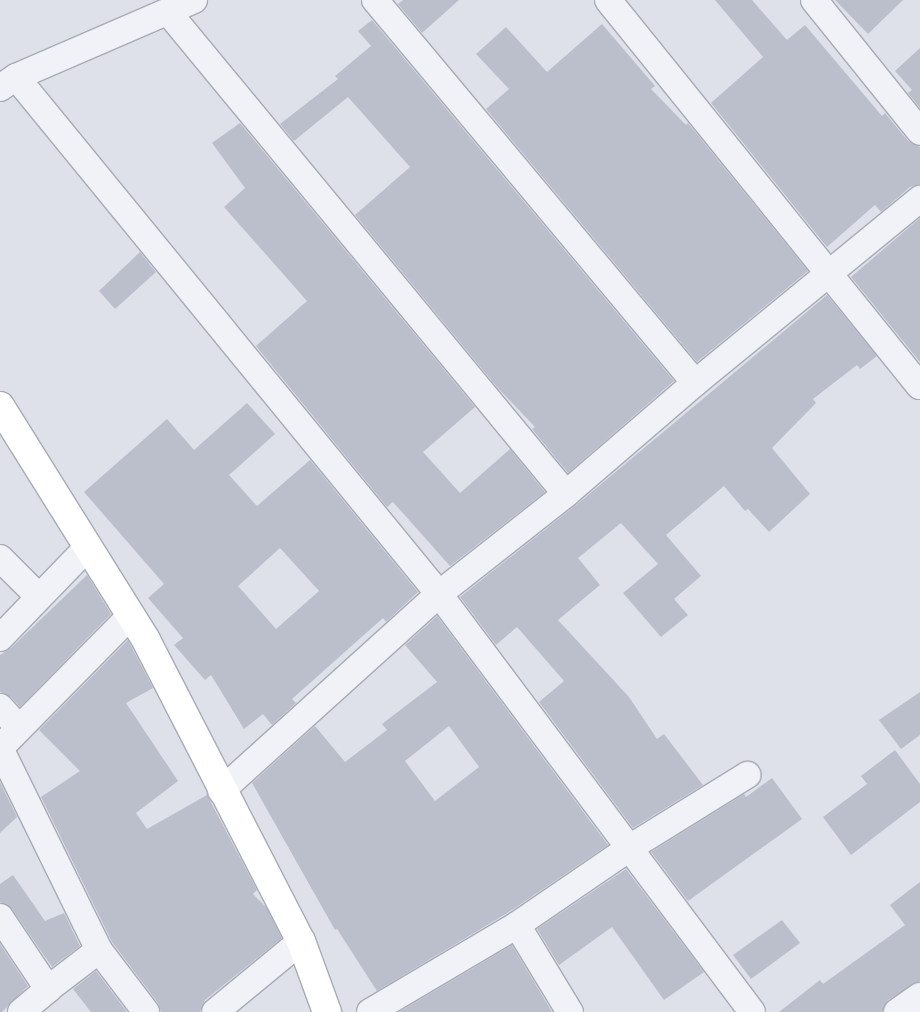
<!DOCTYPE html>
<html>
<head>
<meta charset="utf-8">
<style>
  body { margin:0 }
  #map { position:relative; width:920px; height:1012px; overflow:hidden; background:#dee1e9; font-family:Montserrat,sans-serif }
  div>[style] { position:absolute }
  .building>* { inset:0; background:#bbbfcc }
  .roads { filter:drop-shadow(1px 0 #a7abb6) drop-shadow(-1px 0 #a7abb6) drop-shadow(0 1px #a7abb6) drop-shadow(0 -1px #a7abb6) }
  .street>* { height:26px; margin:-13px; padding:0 13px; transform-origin:13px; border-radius:13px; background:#f1f2f7 }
  .secondary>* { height:28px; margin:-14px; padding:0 14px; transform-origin:14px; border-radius:14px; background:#fff }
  span { translate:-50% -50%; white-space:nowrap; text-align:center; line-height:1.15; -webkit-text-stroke:4px #edf0f6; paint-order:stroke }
</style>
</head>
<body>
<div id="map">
  <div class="building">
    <i style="clip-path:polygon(403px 0,459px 0,422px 33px,398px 4px)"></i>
    <i style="clip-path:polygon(715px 0,752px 0,787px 40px,805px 25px,882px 116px,885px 113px,908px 141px,920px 147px,920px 184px,910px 187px,881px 212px,875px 205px,827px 247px,711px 103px,763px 57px)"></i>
    <i style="clip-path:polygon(835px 0,903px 0,868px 34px)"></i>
    <i style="clip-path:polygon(372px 20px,674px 381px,568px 473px,532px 429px,535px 427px,497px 387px,355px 215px,410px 167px,348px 97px,294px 141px,280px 124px,338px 79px,335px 76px,371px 46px,358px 31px)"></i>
    <i style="clip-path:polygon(602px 24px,655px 86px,651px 89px,686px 125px,688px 123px,808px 271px,697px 362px,486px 109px,509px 89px,476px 54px,506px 27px,547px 72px)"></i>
    <i style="clip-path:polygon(920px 48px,920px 108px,908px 93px,912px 90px,895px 71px)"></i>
    <i style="clip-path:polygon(240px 123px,475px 407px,423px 452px,460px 493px,510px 449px,545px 492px,450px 566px,393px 502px,387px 507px,256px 346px,307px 301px,224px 207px,245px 188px,212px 143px)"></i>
    <i style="clip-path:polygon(920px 218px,920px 362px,851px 277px)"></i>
    <i style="clip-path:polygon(140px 252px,156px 272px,115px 309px,99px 291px)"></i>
    <i style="clip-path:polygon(827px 295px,877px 356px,860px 369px,857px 365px,813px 399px,816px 403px,772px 448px,810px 494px,769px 532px,748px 509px,745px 511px,724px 486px,666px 535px,701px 576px,674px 599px,688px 615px,661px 637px,623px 593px,658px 564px,621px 523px,578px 558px,600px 585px,558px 620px,629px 697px,657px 739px,664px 734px,703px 785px,633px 828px,539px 702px,564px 681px,517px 627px,496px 645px,460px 597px,576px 505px)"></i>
    <i style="clip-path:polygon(evenodd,247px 403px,275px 434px,229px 475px,257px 506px,310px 460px,418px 592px,386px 622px,383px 618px,292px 699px,296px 703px,272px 725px,263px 714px,244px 729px,211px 675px,205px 680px,174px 645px,183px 638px,148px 598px,164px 584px,84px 492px,167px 419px,194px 450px,247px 403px,280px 548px,319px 591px,276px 629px,238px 586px,280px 548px)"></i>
    <i style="clip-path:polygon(87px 575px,111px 614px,20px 707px,11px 697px,0 692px,0 655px,11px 648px)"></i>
    <i style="clip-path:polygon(evenodd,437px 616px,608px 845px,509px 912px,377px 991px,337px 929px,335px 930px,252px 783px,315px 726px,345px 762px,387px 730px,382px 724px,437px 682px,405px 645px,437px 616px,449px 726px,479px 767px,435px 801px,405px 761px,449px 726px)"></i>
    <i style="clip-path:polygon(128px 640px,153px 688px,126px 703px,178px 781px,136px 813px,147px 829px,207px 795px,257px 890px,253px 894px,267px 908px,282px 938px,205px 1000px,200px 1012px,161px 1012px,158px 1003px,112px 942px,41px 797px,80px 771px,39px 730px)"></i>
    <i style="clip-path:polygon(920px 692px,920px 735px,901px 749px,879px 720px)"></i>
    <i style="clip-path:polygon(895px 750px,920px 784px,920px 802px,851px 855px,823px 817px,867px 784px,861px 776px)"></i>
    <i style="clip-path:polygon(772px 778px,802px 819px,688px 901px,651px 852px,744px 794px,746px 797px)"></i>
    <i style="clip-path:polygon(0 782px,17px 817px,0 833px)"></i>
    <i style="clip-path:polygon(626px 869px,704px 972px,664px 1000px,612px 927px,559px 965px,537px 929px)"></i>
    <i style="clip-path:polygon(13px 875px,45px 921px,64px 913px,80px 946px,52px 967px,12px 909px,0 902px,0 884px)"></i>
    <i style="clip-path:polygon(920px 882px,920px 981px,888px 1000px,882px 1012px,779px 1012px,820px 980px,823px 984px,905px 925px,890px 905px)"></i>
    <i style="clip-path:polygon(782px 920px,800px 943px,751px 979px,733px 955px)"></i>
    <i style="clip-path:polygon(0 944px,28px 986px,2px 1012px,0 1012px)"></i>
    <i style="clip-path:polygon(512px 945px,552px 1012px,399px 1012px)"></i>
    <i style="clip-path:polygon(96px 971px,127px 1012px,91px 1012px,73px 989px)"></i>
  </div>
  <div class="roads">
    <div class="street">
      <i style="left:375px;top:0;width:499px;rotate:50.1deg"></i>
      <i style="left:608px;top:0;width:496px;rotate:51.1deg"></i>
      <i style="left:814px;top:0;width:169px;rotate:51.2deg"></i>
      <i style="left:168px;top:12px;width:625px;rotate:50.45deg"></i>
      <i style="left:16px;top:77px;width:668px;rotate:50.71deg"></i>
      <i style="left:439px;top:594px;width:522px;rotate:53.17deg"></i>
      <i style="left:0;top:88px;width:19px;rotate:-35deg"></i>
      <i style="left:16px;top:77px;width:194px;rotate:-23.4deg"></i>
      <i style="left:0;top:558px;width:55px;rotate:45deg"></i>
      <i style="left:0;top:638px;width:127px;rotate:-46deg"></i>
      <i style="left:0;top:707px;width:28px;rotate:48deg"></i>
      <i style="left:0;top:748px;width:225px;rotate:63.9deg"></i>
      <i style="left:0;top:748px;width:187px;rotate:-45.4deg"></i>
      <i style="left:221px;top:791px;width:294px;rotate:-42.1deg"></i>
      <i style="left:439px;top:594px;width:162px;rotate:-38.2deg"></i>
      <i style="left:566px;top:494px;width:170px;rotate:-40.7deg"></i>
      <i style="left:695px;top:383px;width:291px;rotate:-39.3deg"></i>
      <i style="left:0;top:917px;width:87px;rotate:56.3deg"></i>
      <i style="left:48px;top:989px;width:64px;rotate:-37.4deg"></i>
      <i style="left:99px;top:950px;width:78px;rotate:52.8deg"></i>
      <i style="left:517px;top:925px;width:102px;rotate:58.7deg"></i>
      <i style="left:21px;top:1012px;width:35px;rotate:-40deg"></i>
      <i style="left:215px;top:1012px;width:112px;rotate:-39.5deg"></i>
      <i style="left:370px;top:1012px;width:171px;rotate:-30.6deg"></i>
      <i style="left:517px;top:925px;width:138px;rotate:-34.4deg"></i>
      <i style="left:631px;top:847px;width:137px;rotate:-31.8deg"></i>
      <i style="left:897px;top:1012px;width:28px;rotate:-35deg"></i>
    </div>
    <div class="secondary">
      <i style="left:0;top:406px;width:276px;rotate:58deg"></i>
      <i style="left:146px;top:640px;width:339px;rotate:62.8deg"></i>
      <i style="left:301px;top:941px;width:76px;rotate:69.9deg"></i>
    </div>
  </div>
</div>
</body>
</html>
